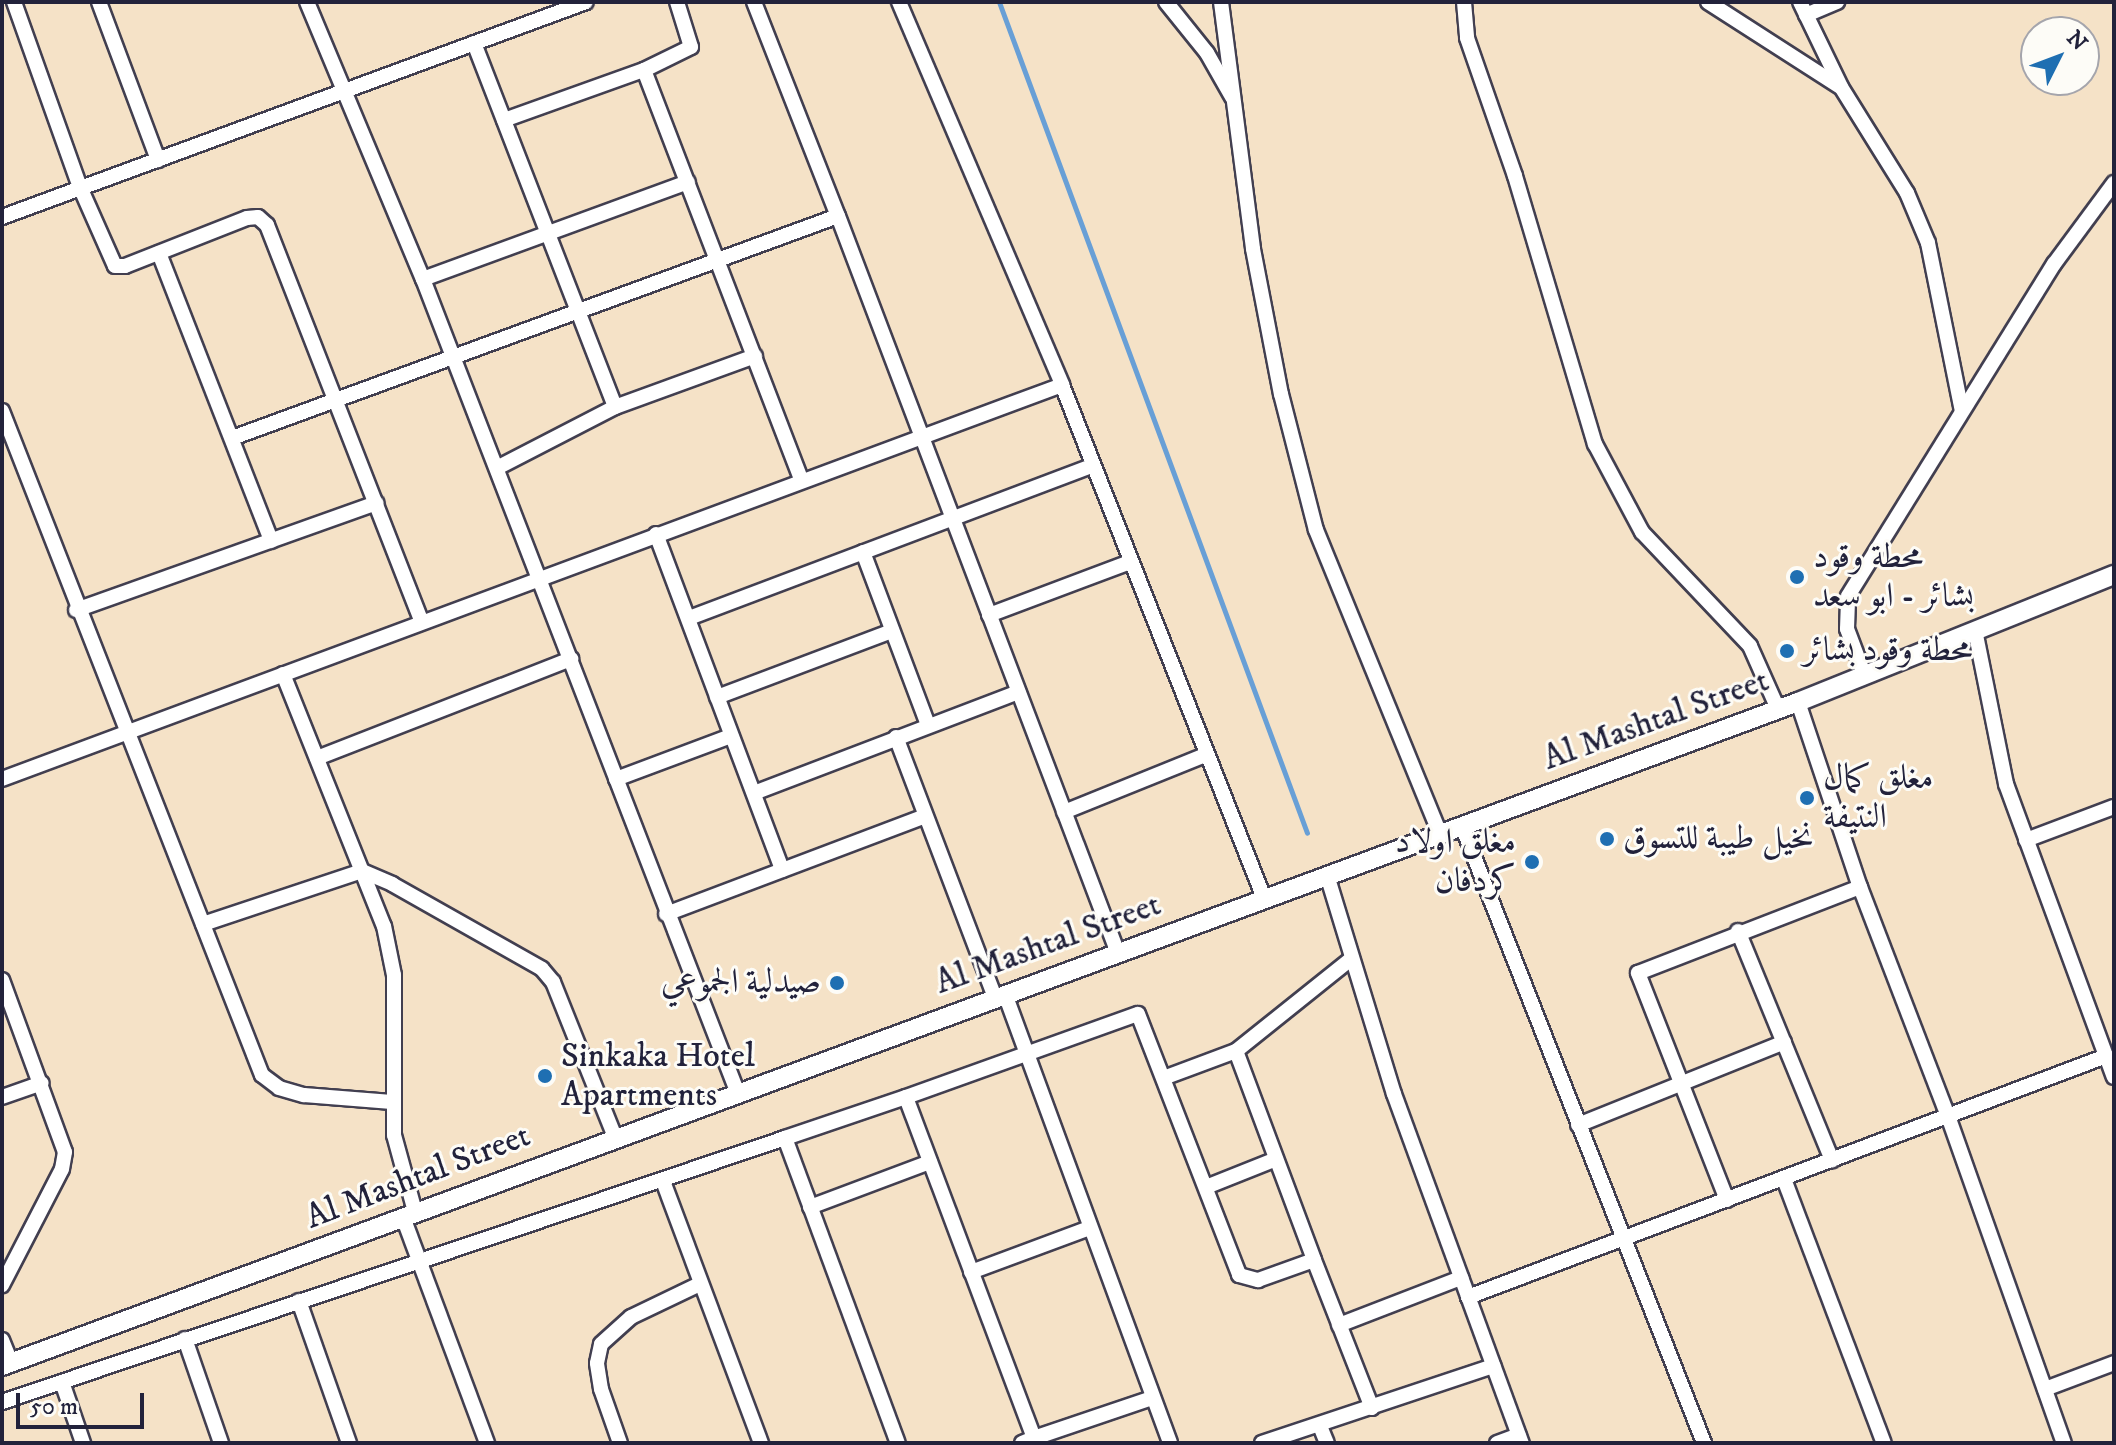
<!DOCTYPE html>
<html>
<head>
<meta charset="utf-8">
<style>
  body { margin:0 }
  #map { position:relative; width:2116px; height:1445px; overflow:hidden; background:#f5e2c7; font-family:"IM FELL DW Pica",Amiri,serif }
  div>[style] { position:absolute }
  .stream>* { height:5px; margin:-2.5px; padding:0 2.5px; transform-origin:2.5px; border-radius:2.5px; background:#689fd6 }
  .roads { filter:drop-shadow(2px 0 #423f50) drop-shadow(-2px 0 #423f50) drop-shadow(0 2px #423f50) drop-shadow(0 -2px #423f50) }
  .minor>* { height:14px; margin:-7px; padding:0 7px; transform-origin:7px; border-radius:7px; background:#fff }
  .tertiary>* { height:18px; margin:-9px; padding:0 9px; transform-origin:9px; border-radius:9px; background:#fff }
  .dots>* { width:22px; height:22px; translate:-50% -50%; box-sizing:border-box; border:4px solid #fdfcf7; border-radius:50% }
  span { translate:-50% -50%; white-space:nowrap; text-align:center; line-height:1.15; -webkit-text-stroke:6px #fdfcf7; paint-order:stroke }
  .poi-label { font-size:34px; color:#22223b }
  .left { translate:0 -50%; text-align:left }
  .right { translate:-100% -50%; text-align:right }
  .street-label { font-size:34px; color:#22223b }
  .frame { position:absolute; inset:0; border:4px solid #22223b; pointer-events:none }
  .north { position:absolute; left:2020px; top:16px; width:80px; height:80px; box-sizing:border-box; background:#fdfcf7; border:2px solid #a5a5ac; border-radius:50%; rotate:48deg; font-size:22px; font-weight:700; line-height:32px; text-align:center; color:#22223b }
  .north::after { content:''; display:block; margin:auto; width:28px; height:36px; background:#1f6fb2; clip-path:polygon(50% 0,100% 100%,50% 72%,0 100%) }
  .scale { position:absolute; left:16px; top:1393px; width:128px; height:36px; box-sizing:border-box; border:4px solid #22223b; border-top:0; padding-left:10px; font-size:24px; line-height:28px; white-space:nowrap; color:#22223b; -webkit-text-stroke:6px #fdfcf7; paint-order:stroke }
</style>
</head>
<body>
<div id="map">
  <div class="stream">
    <i style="left:999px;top:2px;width:886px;rotate:69.66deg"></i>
  </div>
  <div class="roads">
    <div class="minor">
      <i style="left:14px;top:2px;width:196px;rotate:70.4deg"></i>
      <i style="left:80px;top:187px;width:86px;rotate:66.1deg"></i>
      <i style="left:115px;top:266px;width:10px"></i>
      <i style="left:125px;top:266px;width:131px;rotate:-21.5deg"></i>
      <i style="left:247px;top:218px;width:11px;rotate:-5deg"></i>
      <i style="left:258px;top:217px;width:12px;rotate:42deg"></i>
      <i style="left:267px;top:225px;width:425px;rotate:68.7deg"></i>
      <i style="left:99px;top:2px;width:169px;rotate:69.5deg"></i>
      <i style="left:307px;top:2px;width:300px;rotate:67.3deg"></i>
      <i style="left:423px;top:279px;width:871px;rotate:68.86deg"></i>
      <i style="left:677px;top:2px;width:47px;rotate:72.7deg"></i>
      <i style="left:691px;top:47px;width:52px;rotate:153.9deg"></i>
      <i style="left:644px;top:70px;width:439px;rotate:69deg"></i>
      <i style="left:754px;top:2px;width:230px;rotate:68.6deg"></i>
      <i style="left:899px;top:2px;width:416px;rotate:66.9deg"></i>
      <i style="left:1062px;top:385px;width:551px;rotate:68.51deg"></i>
      <i style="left:1166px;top:2px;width:65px;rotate:51.2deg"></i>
      <i style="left:1207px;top:53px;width:51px;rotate:60.4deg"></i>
      <i style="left:1221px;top:2px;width:249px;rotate:82.6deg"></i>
      <i style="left:1253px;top:249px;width:148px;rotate:79.1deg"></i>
      <i style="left:1281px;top:394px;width:140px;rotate:75.6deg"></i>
      <i style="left:1316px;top:530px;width:328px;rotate:67.8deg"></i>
      <i style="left:1464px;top:2px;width:36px;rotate:85deg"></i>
      <i style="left:1467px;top:38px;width:146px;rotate:70.8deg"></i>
      <i style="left:1515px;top:176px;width:280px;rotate:73.4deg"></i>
      <i style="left:1595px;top:444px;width:100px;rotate:61.9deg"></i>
      <i style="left:1642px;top:532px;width:157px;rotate:46.5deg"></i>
      <i style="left:1750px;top:646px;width:69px;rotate:66deg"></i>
      <i style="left:1708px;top:2px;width:156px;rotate:32.7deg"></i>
      <i style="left:1800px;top:2px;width:94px;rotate:64.2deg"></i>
      <i style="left:1841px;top:87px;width:125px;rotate:58.1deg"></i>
      <i style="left:1907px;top:193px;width:54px;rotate:67.2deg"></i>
      <i style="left:1928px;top:243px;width:171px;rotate:78.6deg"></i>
      <i style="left:1806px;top:15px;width:34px;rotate:-23deg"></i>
      <i style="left:474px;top:43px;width:390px;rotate:68.8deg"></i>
      <i style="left:615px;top:407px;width:133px;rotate:152.7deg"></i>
      <i style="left:504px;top:120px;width:149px;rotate:-19.7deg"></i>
      <i style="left:2px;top:217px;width:622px;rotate:-20.21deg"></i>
      <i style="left:159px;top:253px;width:309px;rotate:68.7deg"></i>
      <i style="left:423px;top:279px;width:282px;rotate:-20.1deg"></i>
      <i style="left:615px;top:407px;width:149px;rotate:-20deg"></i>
      <i style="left:2px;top:411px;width:713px;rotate:68.62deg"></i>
      <i style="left:262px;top:1075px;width:21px;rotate:37deg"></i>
      <i style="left:279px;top:1088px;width:26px;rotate:16deg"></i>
      <i style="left:304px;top:1095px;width:88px;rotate:4.5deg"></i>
      <i style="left:232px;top:438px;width:645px;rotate:-20.12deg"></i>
      <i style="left:838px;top:216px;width:788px;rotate:69.2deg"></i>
      <i style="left:656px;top:534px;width:359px;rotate:69.4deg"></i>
      <i style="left:863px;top:552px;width:185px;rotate:69.4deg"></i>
      <i style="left:76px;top:610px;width:319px;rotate:-19.6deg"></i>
      <i style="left:989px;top:615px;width:151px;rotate:-20.6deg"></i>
      <i style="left:689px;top:618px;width:431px;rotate:-20.7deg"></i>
      <i style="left:1975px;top:630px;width:157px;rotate:78.6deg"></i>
      <i style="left:2006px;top:784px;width:312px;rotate:69.8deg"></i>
      <i style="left:283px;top:674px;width:271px;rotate:68.2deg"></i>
      <i style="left:384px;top:926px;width:50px;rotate:78.5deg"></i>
      <i style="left:394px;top:975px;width:160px;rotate:90deg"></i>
      <i style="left:394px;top:1135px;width:80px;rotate:74.7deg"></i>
      <i style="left:1864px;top:674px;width:48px;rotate:-110.7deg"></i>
      <i style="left:1847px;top:629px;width:33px;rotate:-88deg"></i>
      <i style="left:1848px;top:596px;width:391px;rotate:-58.2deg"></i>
      <i style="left:2054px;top:264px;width:101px;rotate:-53.5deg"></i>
      <i style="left:717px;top:697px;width:187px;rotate:-20.7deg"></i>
      <i style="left:1798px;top:702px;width:195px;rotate:71.5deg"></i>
      <i style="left:1860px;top:887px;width:245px;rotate:69deg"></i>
      <i style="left:1948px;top:1116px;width:347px;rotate:70.5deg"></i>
      <i style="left:896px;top:737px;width:279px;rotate:69.2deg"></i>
      <i style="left:317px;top:758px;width:273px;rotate:-21.3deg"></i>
      <i style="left:2px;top:779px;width:1131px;rotate:-20.39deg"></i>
      <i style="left:616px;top:779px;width:123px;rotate:-20.5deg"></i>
      <i style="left:754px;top:793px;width:283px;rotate:-20.9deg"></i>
      <i style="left:1064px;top:812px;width:152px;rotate:-22deg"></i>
      <i style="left:1462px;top:826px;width:663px;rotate:68.58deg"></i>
      <i style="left:2026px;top:840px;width:94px;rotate:-20.6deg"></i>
      <i style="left:1327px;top:875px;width:229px;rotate:73deg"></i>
      <i style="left:1394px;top:1094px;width:372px;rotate:69.9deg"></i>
      <i style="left:666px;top:914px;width:277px;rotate:-20.7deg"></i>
      <i style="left:203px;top:924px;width:168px;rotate:-18.4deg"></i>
      <i style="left:362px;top:871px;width:33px;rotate:23deg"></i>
      <i style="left:392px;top:884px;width:172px;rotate:29.5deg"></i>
      <i style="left:542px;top:969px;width:17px;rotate:50deg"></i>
      <i style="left:553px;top:982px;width:167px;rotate:68.2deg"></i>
      <i style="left:1738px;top:931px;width:248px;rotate:67.7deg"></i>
      <i style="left:2px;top:980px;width:183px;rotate:69.9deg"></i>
      <i style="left:65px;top:1152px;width:17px;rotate:100deg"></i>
      <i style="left:62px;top:1169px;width:131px;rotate:117.3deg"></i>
      <i style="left:1005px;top:994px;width:478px;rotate:69.8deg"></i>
      <i style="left:1236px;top:1051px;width:147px;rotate:-38.7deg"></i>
      <i style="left:1166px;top:1077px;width:75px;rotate:-20.4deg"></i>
      <i style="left:1236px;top:1051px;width:223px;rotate:69.5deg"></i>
      <i style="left:2px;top:1097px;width:42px;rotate:-19.3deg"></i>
      <i style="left:1578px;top:1125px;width:222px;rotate:-21.9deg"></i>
      <i style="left:785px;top:1138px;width:128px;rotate:-18.7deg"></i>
      <i style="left:1784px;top:1179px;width:282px;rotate:69.3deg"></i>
      <i style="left:663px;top:1181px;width:280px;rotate:69.5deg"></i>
      <i style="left:1206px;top:1187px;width:75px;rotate:-21.8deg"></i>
      <i style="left:1727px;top:1200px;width:244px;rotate:-111.4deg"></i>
      <i style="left:1638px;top:973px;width:238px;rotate:-21.2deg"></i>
      <i style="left:810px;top:1207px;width:128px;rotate:-20.6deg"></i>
      <i style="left:403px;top:1217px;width:241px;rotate:69.6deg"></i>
      <i style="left:971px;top:1272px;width:126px;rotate:-20.4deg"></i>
      <i style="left:1468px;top:1297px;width:682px;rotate:-20.69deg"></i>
      <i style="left:299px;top:1301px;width:151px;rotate:70.6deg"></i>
      <i style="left:1339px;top:1325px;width:131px;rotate:-21.1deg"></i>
      <i style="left:185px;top:1339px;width:110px;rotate:70.9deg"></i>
      <i style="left:2px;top:1340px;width:24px;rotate:68deg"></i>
      <i style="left:62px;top:1382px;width:65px;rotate:71deg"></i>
      <i style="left:2045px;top:1389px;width:74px;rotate:-20.6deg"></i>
      <i style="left:2px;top:1402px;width:826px;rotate:-18.63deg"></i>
      <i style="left:785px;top:1138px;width:325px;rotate:69.7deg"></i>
      <i style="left:1320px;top:1426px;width:18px;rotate:68deg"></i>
      <i style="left:1034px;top:1438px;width:125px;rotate:-18.7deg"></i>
      <i style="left:620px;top:1443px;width:57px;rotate:-109.4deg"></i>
      <i style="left:601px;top:1389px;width:26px;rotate:-99deg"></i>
      <i style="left:597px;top:1363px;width:19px;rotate:-78deg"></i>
      <i style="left:601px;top:1344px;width:40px;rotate:-42deg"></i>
      <i style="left:631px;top:1317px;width:76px;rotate:-25.6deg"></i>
      <i style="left:1022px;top:1443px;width:13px;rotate:-23deg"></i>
      <i style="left:1034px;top:1438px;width:364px;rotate:-110.6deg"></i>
      <i style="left:906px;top:1097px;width:246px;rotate:-19.7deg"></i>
      <i style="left:1138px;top:1014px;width:280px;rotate:68.8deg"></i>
      <i style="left:1239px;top:1275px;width:20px;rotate:15deg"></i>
      <i style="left:1258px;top:1280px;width:59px;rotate:-19.7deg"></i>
      <i style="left:1314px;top:1260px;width:159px;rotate:68.6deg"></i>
      <i style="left:1262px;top:1443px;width:244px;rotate:-18.4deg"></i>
      <i style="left:1497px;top:1443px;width:23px;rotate:-20deg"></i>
    </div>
    <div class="tertiary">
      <i style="left:2px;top:1366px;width:1915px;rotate:-20.29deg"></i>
      <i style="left:1798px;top:702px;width:341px;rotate:-21.9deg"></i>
    </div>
  </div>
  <div class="dots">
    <i style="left:1797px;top:577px;background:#1f6fb2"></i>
    <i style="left:1787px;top:651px;background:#1f6fb2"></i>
    <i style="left:1807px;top:798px;background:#1f6fb2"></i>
    <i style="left:1607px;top:839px;background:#1f6fb2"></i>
    <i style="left:1532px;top:862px;background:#1f6fb2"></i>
    <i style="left:837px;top:983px;background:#1f6fb2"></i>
    <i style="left:545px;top:1076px;background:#1f6fb2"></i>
  </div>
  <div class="poi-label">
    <span class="left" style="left:1813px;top:577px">محطة وقود<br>بشائر - ابو سعد</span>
    <span class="left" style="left:1803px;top:651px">محطة وقود بشائر</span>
    <span class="left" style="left:1823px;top:798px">مغلق كمال<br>النتيفة</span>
    <span class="left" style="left:1623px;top:839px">نخيل طيبة للتسوق</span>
    <span class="right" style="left:1516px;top:862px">مغلق اولاد<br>كردفان</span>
    <span class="right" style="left:821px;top:983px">صيدلية الجموعي</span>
    <span class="left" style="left:561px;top:1076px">Sinkaka Hotel<br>Apartments</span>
  </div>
  <div class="street-label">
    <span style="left:1656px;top:720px;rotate:-20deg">Al Mashtal Street</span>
    <span style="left:1048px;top:944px;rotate:-20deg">Al Mashtal Street</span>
    <span style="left:418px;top:1177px;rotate:-21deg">Al Mashtal Street</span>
  </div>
  <div class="frame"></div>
  <div class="north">N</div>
  <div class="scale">50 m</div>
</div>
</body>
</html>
